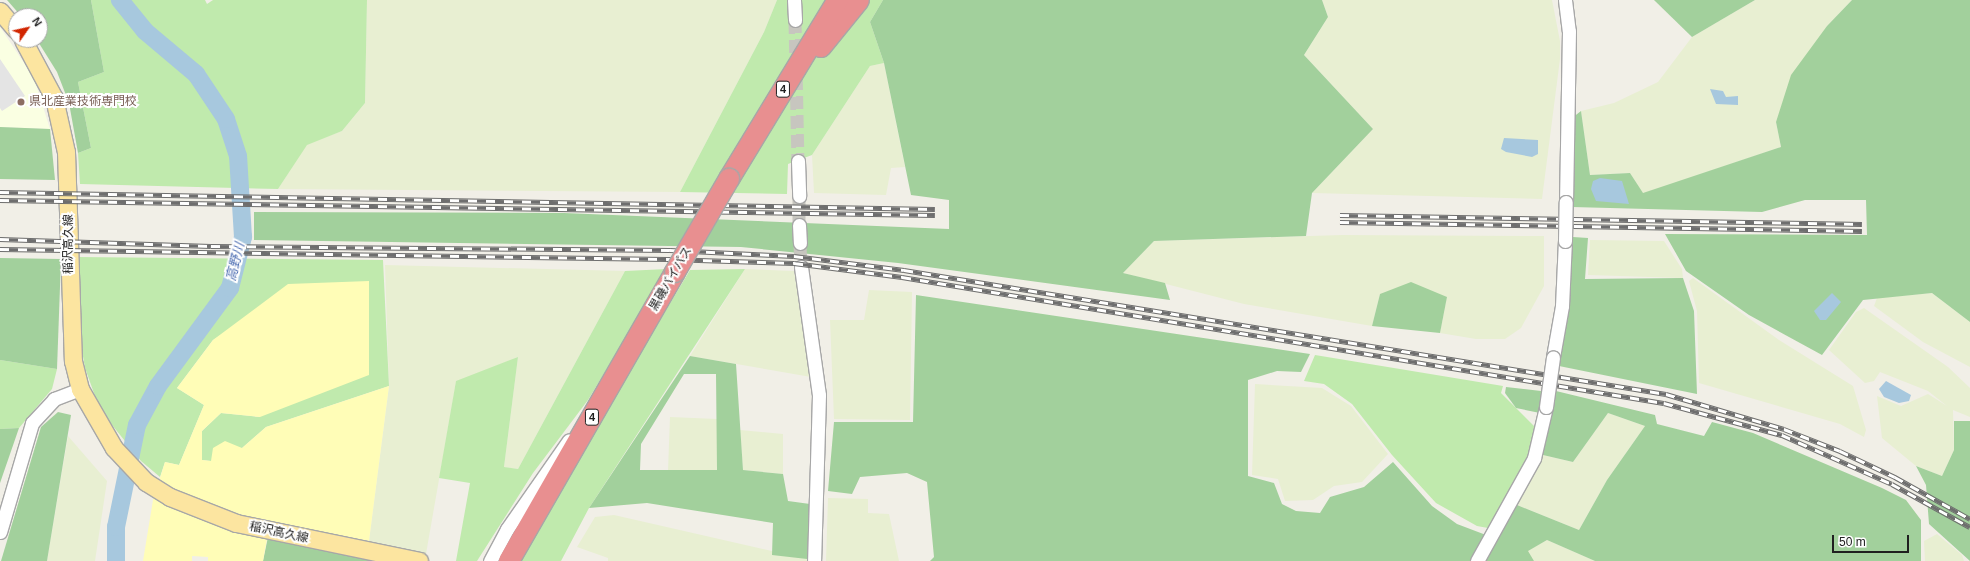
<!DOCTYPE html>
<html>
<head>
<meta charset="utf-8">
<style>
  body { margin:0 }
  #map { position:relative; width:1970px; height:561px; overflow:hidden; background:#f1efe7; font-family:Arial,"Noto Sans JP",sans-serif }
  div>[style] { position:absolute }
  .education>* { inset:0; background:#faffe2 }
  .farmland>* { inset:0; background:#e8efd2 }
  .grass>* { inset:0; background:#c0eaad }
  .forest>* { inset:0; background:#a2d09c }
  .sand>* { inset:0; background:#fffdb7 }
  .parking>* { inset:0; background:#e4e4e4 }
  .water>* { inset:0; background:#a7c8de }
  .river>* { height:18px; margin:-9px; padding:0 9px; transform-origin:9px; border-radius:9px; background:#a7c8de }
  .minor-tunnel>* { height:13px; margin-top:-6.5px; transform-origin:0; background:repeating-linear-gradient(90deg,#c7c6bf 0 13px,transparent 0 19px) }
  .roads { filter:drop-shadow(1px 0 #a7a7a7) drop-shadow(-1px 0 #a7a7a7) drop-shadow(0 1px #a7a7a7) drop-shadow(0 -1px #a7a7a7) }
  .minor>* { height:13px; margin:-6.5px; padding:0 6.5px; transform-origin:6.5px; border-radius:6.5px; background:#fff }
  .major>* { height:17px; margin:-8.5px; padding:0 8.5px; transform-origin:8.5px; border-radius:8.5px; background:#fce5a0 }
  .highway>* { height:20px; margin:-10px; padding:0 10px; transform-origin:10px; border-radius:10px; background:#e88f90 }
  .rail>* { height:4.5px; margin-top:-2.25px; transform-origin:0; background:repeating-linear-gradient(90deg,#fff 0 9px,#6e6e6e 0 18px); box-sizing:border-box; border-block:1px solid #6e6e6e }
  .bridges { filter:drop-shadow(1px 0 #a7a7a7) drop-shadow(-1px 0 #a7a7a7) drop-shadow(0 1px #a7a7a7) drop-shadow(0 -1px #a7a7a7) }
  .minor-bridge>* { height:13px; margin:-6.5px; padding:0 6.5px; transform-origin:6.5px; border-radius:6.5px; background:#fff }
  .highway-bridge>* { height:20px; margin:-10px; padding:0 10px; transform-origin:10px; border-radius:10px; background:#e88f90 }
  .dots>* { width:11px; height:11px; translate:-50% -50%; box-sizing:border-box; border:2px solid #fff; border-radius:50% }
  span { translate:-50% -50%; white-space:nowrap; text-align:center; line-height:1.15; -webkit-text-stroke:4px #fff; paint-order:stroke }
  .shield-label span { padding:1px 3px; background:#fff; border:1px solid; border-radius:3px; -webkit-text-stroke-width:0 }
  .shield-label { font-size:11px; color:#202020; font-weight:700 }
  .education-label { font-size:12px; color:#785e54 }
  .left { translate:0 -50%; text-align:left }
  .street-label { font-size:12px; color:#202020 }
  .water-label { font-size:13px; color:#4b6cb1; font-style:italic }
  .north { position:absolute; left:8px; top:8px; width:40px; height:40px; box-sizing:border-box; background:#fff; border:1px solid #a6a6a6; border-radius:50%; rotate:56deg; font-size:11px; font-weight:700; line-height:16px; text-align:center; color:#202020 }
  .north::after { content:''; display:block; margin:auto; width:14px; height:18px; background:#d12500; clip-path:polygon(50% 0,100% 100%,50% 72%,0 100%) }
  .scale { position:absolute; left:1832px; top:535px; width:77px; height:18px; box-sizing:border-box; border:2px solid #202020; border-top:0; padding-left:5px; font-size:12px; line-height:14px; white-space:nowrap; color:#202020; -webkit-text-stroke:3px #fff; paint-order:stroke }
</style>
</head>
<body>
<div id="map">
  <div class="education">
    <i style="clip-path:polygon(0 27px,34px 78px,50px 129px,0 127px)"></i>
  </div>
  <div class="farmland">
    <i style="clip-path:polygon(367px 0,777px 0,764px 32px,680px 192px,278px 189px,307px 144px,342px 131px,365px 103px)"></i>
    <i style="clip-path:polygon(1322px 0,1552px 0,1560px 41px,1560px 59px,1542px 199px,1312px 193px,1373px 129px,1304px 55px,1328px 17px)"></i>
    <i style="clip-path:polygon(1755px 0,1852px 0,1827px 26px,1776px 122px,1781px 147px,1643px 194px,1630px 173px,1590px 175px,1581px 111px,1614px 103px,1658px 82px,1692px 37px)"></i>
    <i style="clip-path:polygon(884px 63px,905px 167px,891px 168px,886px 195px,814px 193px,812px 155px,870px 66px)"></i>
    <i style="clip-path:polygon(1342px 235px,1544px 236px,1544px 286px,1521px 328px,1505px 339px,1476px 339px,1440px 333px,1447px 297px,1380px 294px,1372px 326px,1244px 304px,1123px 273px,1154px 241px)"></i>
    <i style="clip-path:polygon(1590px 240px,1664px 241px,1682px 269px,1683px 278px,1588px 275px)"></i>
    <i style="clip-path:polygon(385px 265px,625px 271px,518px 469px,504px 467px,518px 357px,456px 382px,426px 554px,369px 541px,389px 386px)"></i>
    <i style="clip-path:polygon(745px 269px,794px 271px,811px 377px,690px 356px)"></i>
    <i style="clip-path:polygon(1693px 278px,1779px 340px,1853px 386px,1866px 430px,1864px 437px,1840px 424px,1699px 383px,1697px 311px,1689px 281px)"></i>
    <i style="clip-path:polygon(869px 290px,912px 292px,910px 420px,834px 419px,830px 320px,864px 320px)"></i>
    <i style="clip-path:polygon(1932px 293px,1970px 322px,1970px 367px,1923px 342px,1874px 306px,1877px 298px)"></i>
    <i style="clip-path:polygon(1864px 308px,1948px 367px,1970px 388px,1970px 417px,1953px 410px,1954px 450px,1942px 476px,1916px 466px,1882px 438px,1877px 396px,1901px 406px,1928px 394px,1947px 406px,1928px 391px,1880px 372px,1874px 381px,1865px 383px,1829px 350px,1856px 312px)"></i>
    <i style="clip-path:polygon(1255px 384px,1322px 388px,1351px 406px,1388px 454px,1362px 482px,1334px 486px,1313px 500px,1285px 501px,1278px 479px,1252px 475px)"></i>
    <i style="clip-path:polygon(1608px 413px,1645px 426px,1607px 480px,1579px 530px,1517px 505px,1543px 455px,1573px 462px)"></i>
    <i style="clip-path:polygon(670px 417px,717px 419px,717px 470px,668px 471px)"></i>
    <i style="clip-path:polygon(740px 430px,783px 434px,783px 474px,743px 470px)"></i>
    <i style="clip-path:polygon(68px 436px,107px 481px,95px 561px,47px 561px)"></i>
    <i style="clip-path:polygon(828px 498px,868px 499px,868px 513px,889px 514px,899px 561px,826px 561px)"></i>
    <i style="clip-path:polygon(614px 515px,807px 559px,807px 561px,608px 561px,608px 558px,577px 547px,595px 517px)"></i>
    <i style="clip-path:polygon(1937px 534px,1962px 555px,1964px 561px,1925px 561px,1924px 541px)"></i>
    <i style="clip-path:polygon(1547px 540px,1595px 561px,1534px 561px,1527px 551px)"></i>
  </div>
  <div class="grass">
    <i style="clip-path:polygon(91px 0,205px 0,207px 4px,213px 0,367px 0,365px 103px,342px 131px,307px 145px,278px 189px,80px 184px,78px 153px,91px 148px,78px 82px,104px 72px)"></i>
    <i style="clip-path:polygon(777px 0,883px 0,870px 22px,884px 63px,870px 66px,812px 155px,788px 164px,787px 194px,680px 192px,764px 32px)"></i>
    <i style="clip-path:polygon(78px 257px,383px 260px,389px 386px,266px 427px,242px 448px,211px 461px,202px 460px,202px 431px,221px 413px,260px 417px,247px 318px,213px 340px,177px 388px,204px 405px,179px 465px,165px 462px,160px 477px,141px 461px,100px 410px,85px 368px,79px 333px)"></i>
    <i style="clip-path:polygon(667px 269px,588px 400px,533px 473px,477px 561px,456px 561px,470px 483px,439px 478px,456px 381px,518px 357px,504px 467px,518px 469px,625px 271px)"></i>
    <i style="clip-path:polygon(745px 269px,589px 508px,561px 561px,516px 561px,690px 270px)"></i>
    <i style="clip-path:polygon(1315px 355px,1503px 386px,1501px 393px,1537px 429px,1531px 456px,1488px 528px,1477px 526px,1436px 503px,1392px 455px,1352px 404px,1324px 384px,1304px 381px)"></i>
    <i style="clip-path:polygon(0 360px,57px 369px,52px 389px,19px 428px,0 429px)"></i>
  </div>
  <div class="forest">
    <i style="clip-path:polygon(7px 0,91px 0,104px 72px,78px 82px,91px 148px,78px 153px,69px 103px,57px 72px,37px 40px,40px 16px,21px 16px)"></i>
    <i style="clip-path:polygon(883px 0,1322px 0,1328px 17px,1304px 55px,1373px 129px,1312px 193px,1306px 236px,1154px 241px,1123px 273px,1165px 283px,1170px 300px,898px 263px,741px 247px,254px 240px,254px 212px,564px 213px,949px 229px,949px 200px,911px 195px,884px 63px,870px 22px)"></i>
    <i style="clip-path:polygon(1654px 0,1755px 0,1692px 37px)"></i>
    <i style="clip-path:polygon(1852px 0,1970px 0,1970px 322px,1932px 293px,1863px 300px,1822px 355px,1749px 315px,1686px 271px,1665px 234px,1867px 235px,1866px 200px,1805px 200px,1762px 212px,1572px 207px,1572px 118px,1581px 111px,1590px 175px,1630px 173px,1643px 193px,1781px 147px,1776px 122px,1791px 75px,1827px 26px)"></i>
    <i style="clip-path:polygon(0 127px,50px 129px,55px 180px,0 179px)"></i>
    <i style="clip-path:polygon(1573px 237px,1588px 238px,1585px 279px,1683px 278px,1694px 311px,1697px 394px,1559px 366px)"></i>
    <i style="clip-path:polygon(0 258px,61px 259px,57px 369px,0 360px)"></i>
    <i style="clip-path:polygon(1411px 282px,1447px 297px,1440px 333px,1372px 326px,1380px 294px)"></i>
    <i style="clip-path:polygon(916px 295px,1310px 354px,1301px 372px,1277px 371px,1248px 380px,1248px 476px,1274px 483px,1282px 504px,1296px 511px,1320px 513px,1330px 497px,1364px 487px,1393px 462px,1432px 506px,1457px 524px,1486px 535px,1470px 561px,930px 561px,934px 557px,927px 482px,907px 473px,860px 477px,852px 494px,828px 491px,834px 422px,913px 422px)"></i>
    <i style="clip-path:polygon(evenodd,690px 356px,736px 364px,743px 470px,783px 474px,788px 501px,810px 504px,807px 559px,772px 555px,773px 523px,647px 503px,589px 508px,690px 356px,684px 374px,716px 374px,717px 470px,640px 470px,641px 444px,684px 374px)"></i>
    <i style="clip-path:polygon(1506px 387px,1541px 391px,1540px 413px,1516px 408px,1505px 393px)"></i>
    <i style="clip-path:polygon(1556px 391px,1655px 415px,1657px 424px,1704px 436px,1712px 422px,1753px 433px,1882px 488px,1906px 500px,1921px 520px,1921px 561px,1595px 561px,1547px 540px,1528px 551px,1534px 561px,1485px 561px,1517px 505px,1579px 530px,1607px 480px,1645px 426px,1608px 413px,1573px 462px,1543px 455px,1544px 433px)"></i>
    <i style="clip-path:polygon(58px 412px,71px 415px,47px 561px,1px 561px,41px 427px)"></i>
    <i style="clip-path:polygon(1954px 421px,1970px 421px,1970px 561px,1929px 524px,1926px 485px,1916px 466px,1942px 476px,1954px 450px)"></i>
    <i style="clip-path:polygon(19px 428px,0 483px,0 429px)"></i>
    <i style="clip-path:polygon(268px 537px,402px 561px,263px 561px)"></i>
  </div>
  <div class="sand">
    <i style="clip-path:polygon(369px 281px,369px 375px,260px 417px,221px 413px,202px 431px,202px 460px,211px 461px,213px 448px,225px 441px,242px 448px,266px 427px,389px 386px,369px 541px,270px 522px,263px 561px,208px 561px,208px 557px,192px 556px,192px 561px,143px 561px,153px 500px,165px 462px,179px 465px,204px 405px,177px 388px,213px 340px,288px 284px)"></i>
  </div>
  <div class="parking">
    <i style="clip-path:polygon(0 59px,25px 96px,2px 111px,0 108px)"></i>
  </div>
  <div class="water">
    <i style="clip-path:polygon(1710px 89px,1723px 91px,1726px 97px,1738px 96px,1738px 105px,1716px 104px)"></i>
    <i style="clip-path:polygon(1504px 138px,1538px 140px,1538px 154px,1532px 157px,1506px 152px,1501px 149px)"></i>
    <i style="clip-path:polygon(1600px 178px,1622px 181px,1629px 204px,1596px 201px,1591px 189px,1593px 181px)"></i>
    <i style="clip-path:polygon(1832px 293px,1841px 302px,1826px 320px,1820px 320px,1814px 311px)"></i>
    <i style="clip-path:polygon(1886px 381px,1911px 395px,1909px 401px,1899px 403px,1884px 397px,1879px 389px)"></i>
  </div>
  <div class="river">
    <i style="left:116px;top:561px;width:34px;rotate:-90deg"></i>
    <i style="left:116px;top:527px;width:104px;rotate:-78.4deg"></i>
    <i style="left:137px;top:425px;width:44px;rotate:-61.7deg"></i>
    <i style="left:158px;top:386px;width:122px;rotate:-53.7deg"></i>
    <i style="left:230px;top:288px;width:53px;rotate:-75.7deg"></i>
    <i style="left:243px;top:237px;width:81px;rotate:-93.5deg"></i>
    <i style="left:238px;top:156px;width:39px;rotate:-108deg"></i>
    <i style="left:226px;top:119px;width:54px;rotate:-123.7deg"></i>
    <i style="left:196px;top:74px;width:67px;rotate:-139.9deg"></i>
    <i style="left:145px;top:31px;width:40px;rotate:-129deg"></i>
  </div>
  <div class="minor-tunnel">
    <i style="left:795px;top:20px;width:141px;rotate:88.8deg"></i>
    <i style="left:799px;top:196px;width:29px;rotate:90deg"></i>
    <i style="left:800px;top:243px;width:24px;rotate:88deg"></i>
  </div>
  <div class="roads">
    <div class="minor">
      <i style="left:794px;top:0;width:20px;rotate:87deg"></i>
      <i style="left:1565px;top:0;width:31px;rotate:83deg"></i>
      <i style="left:1569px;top:31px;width:171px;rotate:91deg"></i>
      <i style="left:798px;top:161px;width:35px;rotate:88deg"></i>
      <i style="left:799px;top:225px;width:18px;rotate:87deg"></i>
      <i style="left:801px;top:267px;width:129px;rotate:82deg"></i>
      <i style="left:819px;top:395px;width:166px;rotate:91.7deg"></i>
      <i style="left:1553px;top:357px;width:52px;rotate:-80deg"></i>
      <i style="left:1562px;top:306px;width:65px;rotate:-87.4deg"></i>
      <i style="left:0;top:532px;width:114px;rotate:-73.6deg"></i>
      <i style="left:32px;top:423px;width:33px;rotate:-47deg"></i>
      <i style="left:54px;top:399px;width:28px;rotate:-21deg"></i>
      <i style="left:490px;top:561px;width:36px;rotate:-62deg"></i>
      <i style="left:507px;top:529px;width:108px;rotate:-55.1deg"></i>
      <i style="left:1477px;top:561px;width:118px;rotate:-61deg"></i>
      <i style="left:1534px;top:458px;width:52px;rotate:-76.8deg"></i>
    </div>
    <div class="major">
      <i style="left:0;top:11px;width:25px;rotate:50deg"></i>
      <i style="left:23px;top:40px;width:66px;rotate:61.9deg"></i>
      <i style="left:54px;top:98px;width:55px;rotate:77.5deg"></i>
      <i style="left:66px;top:152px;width:209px;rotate:88.1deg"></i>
      <i style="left:73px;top:361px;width:29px;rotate:76deg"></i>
      <i style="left:80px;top:389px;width:68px;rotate:60deg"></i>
      <i style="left:114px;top:448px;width:47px;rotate:46.7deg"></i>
      <i style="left:146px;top:482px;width:28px;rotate:32deg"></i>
      <i style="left:170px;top:497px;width:71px;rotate:21.5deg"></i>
      <i style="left:236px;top:523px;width:187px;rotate:11.7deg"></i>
    </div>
    <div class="highway">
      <i style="left:821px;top:47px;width:60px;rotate:-51deg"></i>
      <i style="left:729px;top:179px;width:210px;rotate:-58.7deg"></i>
      <i style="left:509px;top:561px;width:333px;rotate:-60.1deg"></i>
    </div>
  </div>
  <div class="rail">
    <i style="left:0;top:192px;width:935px;rotate:1.04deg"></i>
    <i style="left:0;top:200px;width:935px;rotate:0.92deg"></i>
    <i style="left:1340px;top:215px;width:522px;rotate:0.99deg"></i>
    <i style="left:1340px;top:222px;width:522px;rotate:0.99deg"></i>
    <i style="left:0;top:239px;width:211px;rotate:1.9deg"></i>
    <i style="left:211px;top:246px;width:459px;rotate:0.5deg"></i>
    <i style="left:670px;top:250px;width:124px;rotate:2.8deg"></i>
    <i style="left:794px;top:256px;width:111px;rotate:7.3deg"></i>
    <i style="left:904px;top:270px;width:772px;rotate:9.24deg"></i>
    <i style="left:1666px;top:394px;width:123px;rotate:16.5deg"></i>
    <i style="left:1784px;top:429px;width:60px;rotate:21.4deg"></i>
    <i style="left:1840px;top:451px;width:61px;rotate:25.3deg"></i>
    <i style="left:1895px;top:477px;width:86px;rotate:29.2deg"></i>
    <i style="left:0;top:249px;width:667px;rotate:0.86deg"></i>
    <i style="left:667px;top:259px;width:127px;rotate:1.8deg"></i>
    <i style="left:794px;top:263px;width:109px;rotate:7.4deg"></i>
    <i style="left:902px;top:277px;width:772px;rotate:9.39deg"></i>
    <i style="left:1664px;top:403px;width:122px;rotate:15.2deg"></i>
    <i style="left:1782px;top:435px;width:120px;rotate:24deg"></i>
    <i style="left:1892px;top:484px;width:89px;rotate:28.9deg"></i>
  </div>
  <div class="bridges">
    <div class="minor-bridge">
      <i style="left:1565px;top:241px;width:39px;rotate:-89deg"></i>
      <i style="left:1546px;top:407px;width:50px;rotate:-82deg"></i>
    </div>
    <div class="highway-bridge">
      <i style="left:675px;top:272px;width:108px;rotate:-59.9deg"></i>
    </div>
  </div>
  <div class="dots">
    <i style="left:21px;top:102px;background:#8d6e63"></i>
  </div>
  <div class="shield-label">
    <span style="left:783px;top:89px">4</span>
    <span style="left:592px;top:417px">4</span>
  </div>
  <div class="education-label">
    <span class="left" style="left:29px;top:102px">県北産業技術専門校</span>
  </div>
  <div class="street-label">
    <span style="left:69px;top:244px;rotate:-90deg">稲沢高久線</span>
    <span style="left:671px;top:279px;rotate:-60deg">黒磯バイパス</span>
    <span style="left:279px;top:533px;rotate:12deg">稲沢高久線</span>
  </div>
  <div class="water-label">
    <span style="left:236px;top:262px;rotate:-76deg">高野川</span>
  </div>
  <div class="north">N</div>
  <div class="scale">50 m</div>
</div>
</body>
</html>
